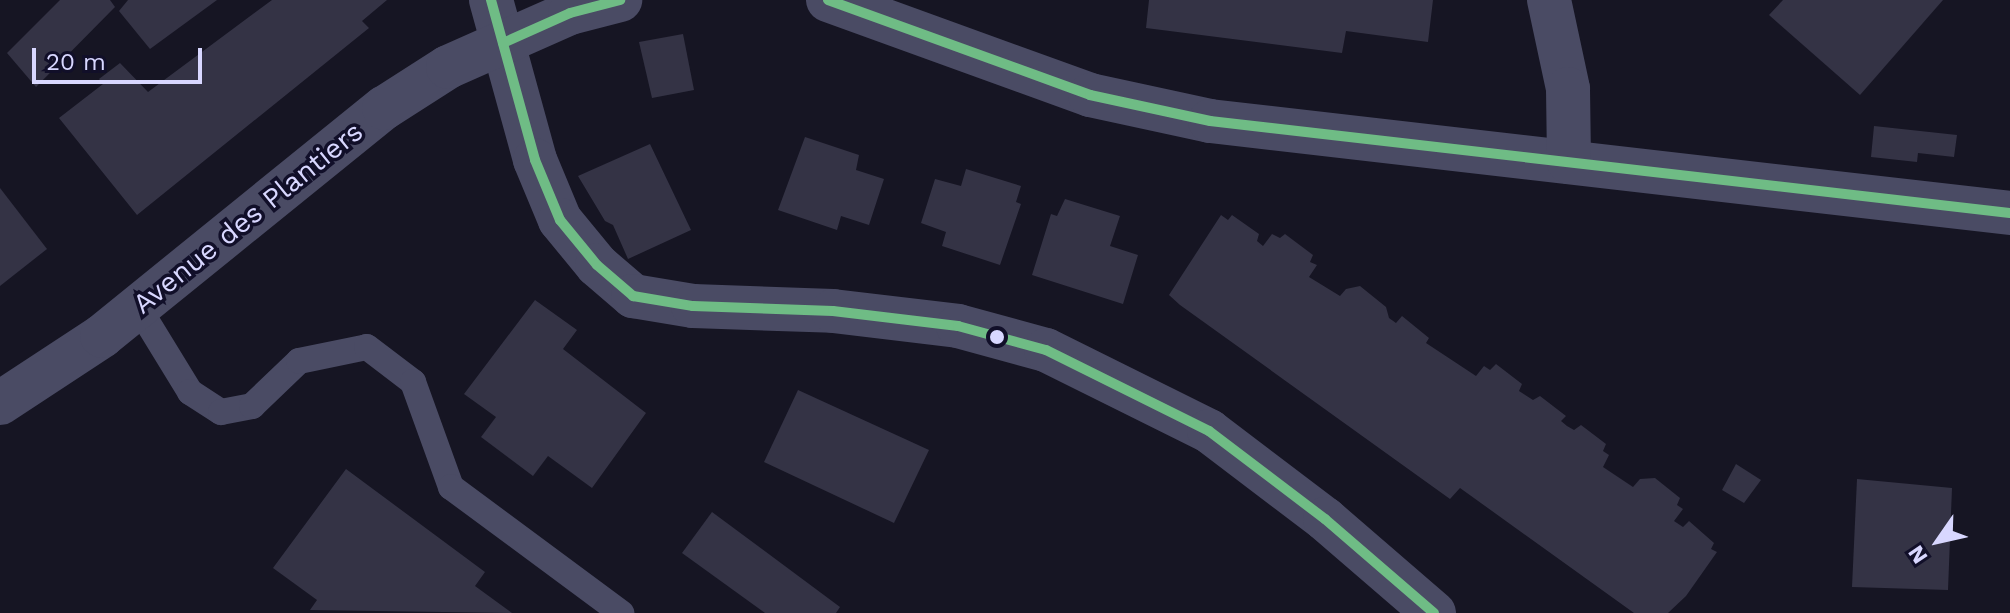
<!DOCTYPE html>
<html>
<head>
<meta charset="utf-8">
<style>
  body { margin:0 }
  #map { position:relative; width:2010px; height:613px; overflow:hidden; background:#161523; font-family:"Work Sans",sans-serif }
  div>[style] { position:absolute }
  .building>* { inset:0; background:#343345 }
  .service>* { height:26px; margin:-13px; padding:0 13px; transform-origin:13px; border-radius:13px; background:#4a4b64 }
  .minor>* { height:44px; margin:-22px; padding:0 22px; transform-origin:22px; border-radius:22px; background:#4a4b64 }
  .bus-1>* { height:10px; margin:-5px; padding:0 5px; transform-origin:5px; border-radius:5px; background:#6fbc85 }
  .dots>* { width:22px; height:22px; translate:-50% -50%; box-sizing:border-box; border:4px solid #110f29; border-radius:50% }
  span { translate:-50% -50%; white-space:nowrap; text-align:center; line-height:1.15; -webkit-text-stroke:7px #110f29; paint-order:stroke }
  .street-label { font-size:28px; color:#d8d7ff }
  .north { position:absolute; left:1898px; top:501px; width:80px; height:80px; -webkit-text-stroke:6px #110f29; paint-order:stroke; rotate:236deg; font-size:22px; font-weight:700; line-height:32px; text-align:center; color:#d8d7ff }
  .north::after { content:''; display:block; margin:auto; width:28px; height:36px; background:#d8d7ff; clip-path:polygon(50% 0,100% 100%,50% 72%,0 100%) }
  .scale { position:absolute; left:32px; top:48px; width:170px; height:36px; box-sizing:border-box; border:4px solid #d8d7ff; border-top:0; padding-left:10px; font-size:24px; line-height:28px; white-space:nowrap; color:#d8d7ff; -webkit-text-stroke:6px #110f29; paint-order:stroke }
</style>
</head>
<body>
<div id="map">
  <div class="building">
    <i style="clip-path:polygon(60px 0,110px 0,115px 7px,36px 87px,7px 53px)"></i>
    <i style="clip-path:polygon(128px 0,217px 0,150px 49px,119px 11px)"></i>
    <i style="clip-path:polygon(272px 0,387px 0,362px 21px,369px 28px,137px 215px,59px 118px,103px 84px,99px 79px,120px 63px,148px 92px)"></i>
    <i style="clip-path:polygon(1149px 0,1433px 0,1428px 42px,1346px 31px,1342px 53px,1146px 28px)"></i>
    <i style="clip-path:polygon(1783px 0,1943px 0,1860px 95px,1769px 15px)"></i>
    <i style="clip-path:polygon(683px 34px,694px 90px,652px 98px,639px 42px)"></i>
    <i style="clip-path:polygon(1874px 126px,1957px 135px,1954px 157px,1918px 153px,1917px 162px,1871px 157px)"></i>
    <i style="clip-path:polygon(805px 137px,859px 155px,856px 170px,884px 179px,869px 225px,841px 216px,837px 230px,778px 210px)"></i>
    <i style="clip-path:polygon(650px 144px,691px 230px,628px 259px,613px 225px,605px 221px,578px 176px)"></i>
    <i style="clip-path:polygon(966px 169px,1021px 186px,1016px 202px,1021px 204px,1000px 265px,942px 246px,946px 232px,921px 223px,935px 179px,961px 186px)"></i>
    <i style="clip-path:polygon(0 188px,47px 249px,0 286px)"></i>
    <i style="clip-path:polygon(1065px 199px,1120px 216px,1110px 246px,1138px 255px,1123px 304px,1032px 275px,1051px 214px,1057px 216px)"></i>
    <i style="clip-path:polygon(1221px 215px,1228px 220px,1232px 215px,1259px 234px,1257px 241px,1263px 246px,1272px 234px,1280px 238px,1285px 234px,1313px 255px,1310px 262px,1317px 265px,1309px 277px,1340px 296px,1346px 289px,1360px 286px,1386px 307px,1389px 318px,1396px 323px,1402px 316px,1429px 338px,1426px 343px,1476px 376px,1484px 366px,1490px 370px,1496px 364px,1522px 384px,1519px 391px,1533px 400px,1540px 396px,1566px 416px,1561px 421px,1567px 426px,1574px 430px,1581px 425px,1606px 444px,1603px 451px,1609px 455px,1603px 467px,1633px 487px,1640px 479px,1655px 478px,1680px 498px,1677px 505px,1683px 509px,1674px 521px,1683px 527px,1689px 521px,1714px 543px,1711px 549px,1717px 552px,1686px 596px,1668px 613px,1634px 613px,1460px 488px,1450px 499px,1180px 305px,1169px 295px)"></i>
    <i style="clip-path:polygon(535px 300px,577px 330px,563px 349px,646px 413px,592px 488px,548px 456px,533px 476px,481px 437px,496px 417px,464px 394px)"></i>
    <i style="clip-path:polygon(798px 390px,929px 450px,894px 523px,764px 462px)"></i>
    <i style="clip-path:polygon(1736px 464px,1761px 480px,1744px 503px,1722px 490px)"></i>
    <i style="clip-path:polygon(346px 469px,485px 572px,475px 586px,512px 613px,310px 610px,317px 600px,273px 568px)"></i>
    <i style="clip-path:polygon(1857px 479px,1952px 488px,1948px 590px,1852px 587px)"></i>
    <i style="clip-path:polygon(712px 512px,840px 607px,836px 613px,765px 613px,682px 553px)"></i>
  </div>
  <div class="service">
    <i style="left:138px;top:307px;width:100px;rotate:58.5deg"></i>
    <i style="left:190px;top:392px;width:37px;rotate:33deg"></i>
    <i style="left:221px;top:412px;width:32px;rotate:-11deg"></i>
    <i style="left:252px;top:406px;width:65px;rotate:-43.8deg"></i>
    <i style="left:299px;top:361px;width:69px;rotate:-11.6deg"></i>
    <i style="left:367px;top:347px;width:58px;rotate:37.3deg"></i>
    <i style="left:413px;top:382px;width:112px;rotate:70.1deg"></i>
    <i style="left:451px;top:487px;width:212px;rotate:36.5deg"></i>
  </div>
  <div class="minor">
    <i style="left:491px;top:0;width:166px;rotate:74.6deg"></i>
    <i style="left:535px;top:160px;width:65px;rotate:67.4deg"></i>
    <i style="left:560px;top:220px;width:58px;rotate:50.6deg"></i>
    <i style="left:597px;top:265px;width:48px;rotate:40.7deg"></i>
    <i style="left:633px;top:296px;width:61px;rotate:9.5deg"></i>
    <i style="left:693px;top:306px;width:140px;rotate:2deg"></i>
    <i style="left:833px;top:311px;width:126px;rotate:6.8deg"></i>
    <i style="left:958px;top:326px;width:91px;rotate:15.3deg"></i>
    <i style="left:1046px;top:350px;width:182px;rotate:26.4deg"></i>
    <i style="left:1209px;top:431px;width:146px;rotate:37.2deg"></i>
    <i style="left:1325px;top:519px;width:144px;rotate:40.8deg"></i>
    <i style="left:828px;top:0;width:279px;rotate:19.9deg"></i>
    <i style="left:1090px;top:95px;width:123px;rotate:12.2deg"></i>
    <i style="left:1210px;top:121px;width:805px;rotate:6.56deg"></i>
    <i style="left:1549px;top:0;width:91px;rotate:77.9deg"></i>
    <i style="left:1568px;top:89px;width:73px;rotate:89.2deg"></i>
    <i style="left:0;top:403px;width:122px;rotate:-33.3deg"></i>
    <i style="left:102px;top:336px;width:363px;rotate:-39deg"></i>
    <i style="left:384px;top:108px;width:76px;rotate:-32.6deg"></i>
    <i style="left:448px;top:67px;width:133px;rotate:-23.9deg"></i>
    <i style="left:570px;top:13px;width:52px;rotate:-14.6deg"></i>
  </div>
  <div class="bus-1">
    <i style="left:491px;top:0;width:166px;rotate:74.6deg"></i>
    <i style="left:535px;top:160px;width:65px;rotate:67.4deg"></i>
    <i style="left:560px;top:220px;width:58px;rotate:50.6deg"></i>
    <i style="left:597px;top:265px;width:48px;rotate:40.7deg"></i>
    <i style="left:633px;top:296px;width:61px;rotate:9.5deg"></i>
    <i style="left:693px;top:306px;width:140px;rotate:2deg"></i>
    <i style="left:833px;top:311px;width:126px;rotate:6.8deg"></i>
    <i style="left:958px;top:326px;width:91px;rotate:15.3deg"></i>
    <i style="left:1046px;top:350px;width:182px;rotate:26.4deg"></i>
    <i style="left:1209px;top:431px;width:146px;rotate:37.2deg"></i>
    <i style="left:1325px;top:519px;width:144px;rotate:40.8deg"></i>
    <i style="left:828px;top:0;width:279px;rotate:19.9deg"></i>
    <i style="left:1090px;top:95px;width:123px;rotate:12.2deg"></i>
    <i style="left:1210px;top:121px;width:805px;rotate:6.56deg"></i>
    <i style="left:503px;top:43px;width:73px;rotate:-24.1deg"></i>
    <i style="left:570px;top:13px;width:52px;rotate:-14.6deg"></i>
  </div>
  <div class="dots">
    <i style="left:997px;top:337px;background:#d8d7ff"></i>
  </div>
  <div class="street-label">
    <span style="left:248px;top:218px;rotate:-39deg">Avenue des Plantiers</span>
  </div>
  <div class="north">N</div>
  <div class="scale">20 m</div>
</div>
</body>
</html>
